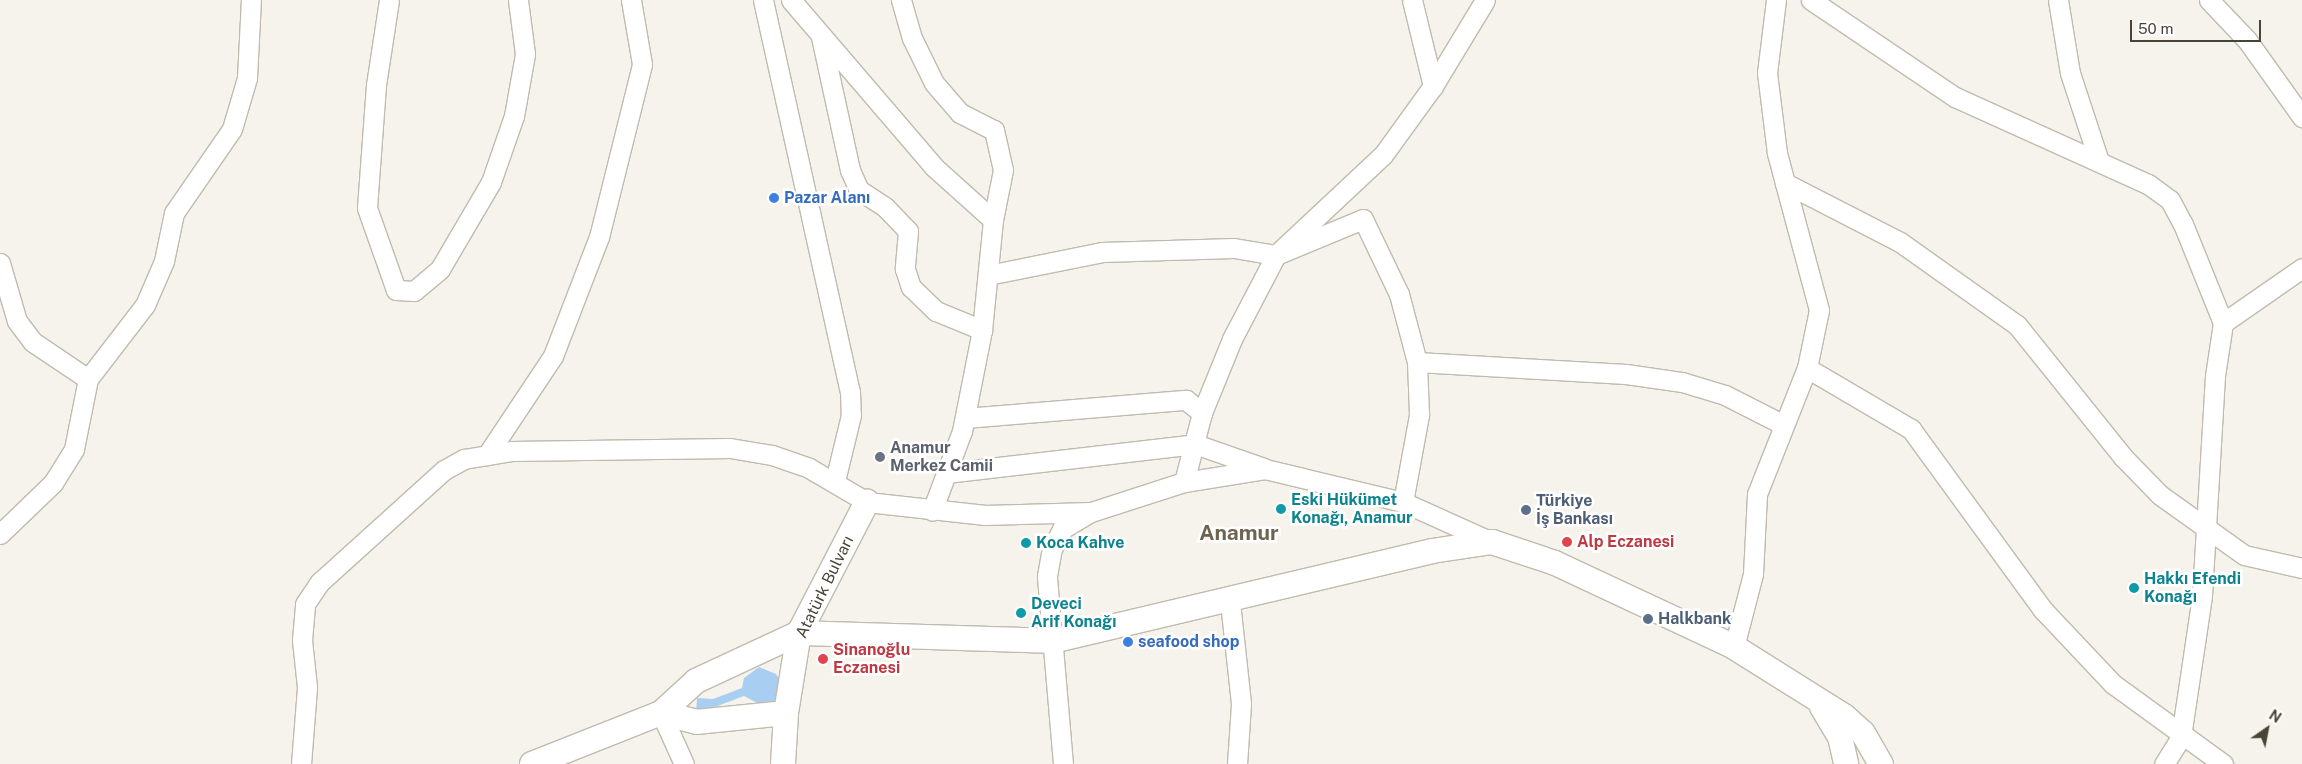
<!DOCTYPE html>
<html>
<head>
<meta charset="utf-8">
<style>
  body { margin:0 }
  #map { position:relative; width:2302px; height:764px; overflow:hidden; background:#f5f3eb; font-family:"Public Sans",sans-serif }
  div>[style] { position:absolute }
  .water>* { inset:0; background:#a8cff2 }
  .roads { filter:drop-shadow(1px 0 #c1bbad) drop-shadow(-1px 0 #c1bbad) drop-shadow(0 1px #c1bbad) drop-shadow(0 -1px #c1bbad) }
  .minor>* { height:19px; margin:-9.5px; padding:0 9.5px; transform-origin:9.5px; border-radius:9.5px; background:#fff }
  .tertiary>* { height:24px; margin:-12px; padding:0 12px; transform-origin:12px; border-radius:12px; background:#fff }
  .dots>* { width:14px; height:14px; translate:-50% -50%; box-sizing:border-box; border:2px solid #fff; border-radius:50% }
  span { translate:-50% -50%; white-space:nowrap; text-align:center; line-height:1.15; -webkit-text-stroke:5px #fff; paint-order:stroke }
  .shop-label { font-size:16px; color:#366cbe; font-weight:700 }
  .left { translate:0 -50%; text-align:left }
  .worship-label { font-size:16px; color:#5b616d; font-weight:700 }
  .culture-label { font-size:16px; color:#0d838f; font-weight:700 }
  .service-label { font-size:16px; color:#4e5e75; font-weight:700 }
  .health-label { font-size:16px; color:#be3a42; font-weight:700 }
  .street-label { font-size:16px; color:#4a4438 }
  .district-label { font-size:21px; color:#6d634f; font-weight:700 }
  .north { position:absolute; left:2242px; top:704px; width:50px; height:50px; -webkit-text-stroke:4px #fff; paint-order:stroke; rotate:33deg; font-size:14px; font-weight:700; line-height:20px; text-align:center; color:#4a4438 }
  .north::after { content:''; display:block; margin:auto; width:18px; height:22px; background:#4a4438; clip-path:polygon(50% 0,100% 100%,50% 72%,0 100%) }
  .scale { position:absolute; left:2130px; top:20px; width:131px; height:22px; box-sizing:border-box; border:2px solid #4a4438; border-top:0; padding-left:6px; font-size:15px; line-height:18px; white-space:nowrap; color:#4a4438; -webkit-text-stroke:4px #fff; paint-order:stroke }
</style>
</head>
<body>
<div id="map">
  <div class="water">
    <i style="clip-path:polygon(759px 667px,776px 674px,781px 682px,774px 702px,763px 706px,744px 696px,696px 714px,697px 698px,713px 699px,742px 688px,744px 678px)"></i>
  </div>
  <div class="roads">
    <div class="minor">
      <i style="left:389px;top:0;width:86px;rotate:98.7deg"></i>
      <i style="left:376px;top:85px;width:123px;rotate:94.2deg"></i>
      <i style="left:367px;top:208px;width:87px;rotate:70.5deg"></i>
      <i style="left:396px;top:290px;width:18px;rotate:3deg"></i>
      <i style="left:414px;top:291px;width:34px;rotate:-40deg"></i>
      <i style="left:440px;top:269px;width:101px;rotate:-59.6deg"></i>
      <i style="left:491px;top:182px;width:70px;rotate:-70.8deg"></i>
      <i style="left:514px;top:116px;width:63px;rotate:-79.9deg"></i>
      <i style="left:525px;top:54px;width:54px;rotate:-97.4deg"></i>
      <i style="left:763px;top:0;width:401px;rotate:77.5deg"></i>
      <i style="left:850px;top:391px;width:24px;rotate:88deg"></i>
      <i style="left:851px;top:415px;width:68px;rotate:103.6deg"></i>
      <i style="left:791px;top:0;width:220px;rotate:49.4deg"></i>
      <i style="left:934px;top:167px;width:79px;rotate:41.9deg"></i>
      <i style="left:901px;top:0;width:40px;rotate:74deg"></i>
      <i style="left:912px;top:38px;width:50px;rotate:63.9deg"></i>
      <i style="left:934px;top:83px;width:40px;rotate:49deg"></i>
      <i style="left:960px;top:113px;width:38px;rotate:27deg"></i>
      <i style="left:994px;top:130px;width:41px;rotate:77.3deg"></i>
      <i style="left:1003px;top:170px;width:51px;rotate:101.3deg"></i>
      <i style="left:993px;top:220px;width:111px;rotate:95.7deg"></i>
      <i style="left:982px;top:330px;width:103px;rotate:101.2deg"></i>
      <i style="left:962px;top:431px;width:85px;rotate:110.6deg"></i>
      <i style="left:1412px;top:0;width:89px;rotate:76.3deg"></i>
      <i style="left:1811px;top:0;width:174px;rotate:34deg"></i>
      <i style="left:1955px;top:97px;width:212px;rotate:24.3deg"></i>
      <i style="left:2148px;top:184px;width:27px;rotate:36deg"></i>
      <i style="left:2170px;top:200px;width:27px;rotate:62deg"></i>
      <i style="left:2183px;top:224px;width:107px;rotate:68deg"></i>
      <i style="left:2223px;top:323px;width:54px;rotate:98.6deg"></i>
      <i style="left:2215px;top:376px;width:220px;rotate:93.4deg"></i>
      <i style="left:2202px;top:596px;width:143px;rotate:98.5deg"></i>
      <i style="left:2181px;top:737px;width:32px;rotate:122deg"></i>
      <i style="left:2058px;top:0;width:74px;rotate:80.7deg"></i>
      <i style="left:2070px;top:73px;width:93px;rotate:71.8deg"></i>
      <i style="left:2209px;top:0;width:55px;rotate:46.5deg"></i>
      <i style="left:2247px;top:40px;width:95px;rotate:54.5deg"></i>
      <i style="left:821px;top:37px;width:136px;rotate:77.7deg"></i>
      <i style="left:850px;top:170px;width:22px;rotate:66deg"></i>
      <i style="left:859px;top:190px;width:31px;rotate:33deg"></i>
      <i style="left:885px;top:207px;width:33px;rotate:46deg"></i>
      <i style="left:908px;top:231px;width:38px;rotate:95deg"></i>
      <i style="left:905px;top:269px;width:19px;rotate:72deg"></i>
      <i style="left:911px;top:287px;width:35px;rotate:44deg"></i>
      <i style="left:936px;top:311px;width:50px;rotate:22.4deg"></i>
      <i style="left:1785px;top:183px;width:129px;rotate:27.2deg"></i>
      <i style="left:1900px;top:242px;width:143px;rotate:35.4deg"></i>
      <i style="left:2017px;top:325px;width:169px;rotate:51.2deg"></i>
      <i style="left:2123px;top:457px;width:53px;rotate:45.8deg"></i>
      <i style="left:2160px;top:495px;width:103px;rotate:35.5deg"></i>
      <i style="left:2244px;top:555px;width:59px;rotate:12.6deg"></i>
      <i style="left:0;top:263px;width:60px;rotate:73.7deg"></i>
      <i style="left:17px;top:321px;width:26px;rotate:53deg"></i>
      <i style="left:33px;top:342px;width:66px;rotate:33.9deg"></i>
      <i style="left:988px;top:275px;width:116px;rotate:-11.4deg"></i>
      <i style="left:1102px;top:252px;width:132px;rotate:-1.7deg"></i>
      <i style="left:1234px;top:248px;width:43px;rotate:9.5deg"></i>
      <i style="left:1276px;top:255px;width:146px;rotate:-43.1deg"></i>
      <i style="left:1383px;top:155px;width:85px;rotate:-54.1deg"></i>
      <i style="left:1433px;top:86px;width:100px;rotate:-58.8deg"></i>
      <i style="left:2223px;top:323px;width:96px;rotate:-34.8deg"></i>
      <i style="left:1417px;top:362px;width:209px;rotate:3.3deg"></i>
      <i style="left:1626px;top:374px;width:57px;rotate:8.1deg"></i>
      <i style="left:1682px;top:382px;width:45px;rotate:16.8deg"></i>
      <i style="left:1725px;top:395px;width:64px;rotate:27deg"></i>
      <i style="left:1807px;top:368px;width:121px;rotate:30.4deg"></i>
      <i style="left:1911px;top:429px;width:224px;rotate:53.9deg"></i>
      <i style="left:2043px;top:610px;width:102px;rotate:46.6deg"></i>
      <i style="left:2113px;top:684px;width:136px;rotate:36deg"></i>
      <i style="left:965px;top:418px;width:222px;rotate:-4.7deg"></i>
      <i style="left:1186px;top:400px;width:21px;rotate:39deg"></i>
      <i style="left:487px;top:455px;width:119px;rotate:-56.3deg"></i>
      <i style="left:553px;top:356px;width:128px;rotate:-68.9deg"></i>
      <i style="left:599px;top:237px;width:178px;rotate:-76deg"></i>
      <i style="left:642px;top:64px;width:65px;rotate:-99.8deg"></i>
      <i style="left:946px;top:473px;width:251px;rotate:-6.6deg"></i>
      <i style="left:1195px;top:444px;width:73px;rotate:19.2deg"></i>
      <i style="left:1184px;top:482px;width:71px;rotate:-75.4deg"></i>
      <i style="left:1202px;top:413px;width:80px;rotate:-67.9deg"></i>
      <i style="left:1232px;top:339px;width:95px;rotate:-62.4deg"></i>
      <i style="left:1276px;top:255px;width:94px;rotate:-22.5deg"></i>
      <i style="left:1363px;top:219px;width:83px;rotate:64.4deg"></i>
      <i style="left:1399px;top:294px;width:70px;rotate:75.2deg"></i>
      <i style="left:1417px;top:362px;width:53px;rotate:87.8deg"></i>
      <i style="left:1419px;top:415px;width:88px;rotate:100.4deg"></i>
      <i style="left:0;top:534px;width:74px;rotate:-43.9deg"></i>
      <i style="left:53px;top:483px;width:40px;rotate:-58deg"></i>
      <i style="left:74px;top:449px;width:71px;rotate:-78.7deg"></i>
      <i style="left:88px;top:379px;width:93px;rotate:-52.4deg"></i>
      <i style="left:145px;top:305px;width:48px;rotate:-66.6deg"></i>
      <i style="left:164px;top:261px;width:49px;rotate:-78.2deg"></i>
      <i style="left:174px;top:213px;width:102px;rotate:-55.4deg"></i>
      <i style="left:232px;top:129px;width:53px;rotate:-73.6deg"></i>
      <i style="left:247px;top:78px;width:78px;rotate:-87.1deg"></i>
      <i style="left:1230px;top:602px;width:103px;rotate:83.8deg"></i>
      <i style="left:1241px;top:704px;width:60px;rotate:93.8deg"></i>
      <i style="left:1734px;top:647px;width:75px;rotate:-75.4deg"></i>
      <i style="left:1753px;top:574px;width:80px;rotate:-87.1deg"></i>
      <i style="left:1757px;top:494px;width:136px;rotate:-68.4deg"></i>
      <i style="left:1807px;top:368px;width:59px;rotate:-78.3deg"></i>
      <i style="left:1819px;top:310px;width:163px;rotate:-105deg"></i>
      <i style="left:1777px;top:153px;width:81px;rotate:-97.1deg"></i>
      <i style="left:1767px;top:73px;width:74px;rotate:-83deg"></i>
      <i style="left:661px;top:713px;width:56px;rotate:65.7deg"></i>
      <i style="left:301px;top:764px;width:77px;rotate:-85.5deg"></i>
      <i style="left:307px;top:687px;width:47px;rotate:-96.1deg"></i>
      <i style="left:302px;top:640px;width:36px;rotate:-85deg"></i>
      <i style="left:305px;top:604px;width:27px;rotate:-56deg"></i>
      <i style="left:320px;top:582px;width:167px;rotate:-42.1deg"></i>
      <i style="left:444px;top:470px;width:23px;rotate:-29deg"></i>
      <i style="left:464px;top:459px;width:49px;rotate:-9.5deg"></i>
      <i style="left:512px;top:451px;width:218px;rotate:-0.8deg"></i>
      <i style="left:730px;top:448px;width:43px;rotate:9.5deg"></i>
      <i style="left:772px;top:455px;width:39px;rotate:19deg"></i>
      <i style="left:809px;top:468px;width:67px;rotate:30.4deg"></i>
      <i style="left:867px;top:502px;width:119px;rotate:6.3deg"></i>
      <i style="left:985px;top:515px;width:106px;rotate:-1.6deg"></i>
      <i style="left:1091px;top:512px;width:98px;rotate:-17.9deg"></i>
      <i style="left:1184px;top:482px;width:82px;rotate:-9.1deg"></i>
      <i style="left:1265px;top:469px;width:142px;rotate:13.4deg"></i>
      <i style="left:1403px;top:502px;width:98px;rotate:24.2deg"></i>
      <i style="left:1063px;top:764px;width:189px;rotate:-94.9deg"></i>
      <i style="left:1047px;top:576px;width:27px;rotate:-80deg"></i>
      <i style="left:1052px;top:549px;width:22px;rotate:-63deg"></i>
      <i style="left:1062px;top:529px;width:33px;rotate:-31deg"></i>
    </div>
    <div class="tertiary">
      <i style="left:1822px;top:707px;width:35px;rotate:59deg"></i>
      <i style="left:1840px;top:737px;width:28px;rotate:77deg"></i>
      <i style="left:661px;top:713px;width:36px;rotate:14deg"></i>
      <i style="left:696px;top:722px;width:90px;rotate:-5.7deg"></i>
      <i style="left:532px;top:764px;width:139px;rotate:-21.6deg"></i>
      <i style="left:661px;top:713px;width:47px;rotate:-42.4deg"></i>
      <i style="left:696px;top:681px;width:114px;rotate:-25deg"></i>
      <i style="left:799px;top:633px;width:253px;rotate:1.8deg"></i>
      <i style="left:1052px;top:641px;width:391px;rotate:-13.3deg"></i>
      <i style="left:1432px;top:551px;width:61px;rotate:-8.5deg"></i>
      <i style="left:1492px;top:542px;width:66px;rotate:18.4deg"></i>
      <i style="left:1555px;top:563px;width:198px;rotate:25.1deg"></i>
      <i style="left:1734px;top:647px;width:130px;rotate:32.1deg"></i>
      <i style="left:1844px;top:716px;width:25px;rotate:42deg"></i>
      <i style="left:1863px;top:733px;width:36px;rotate:60deg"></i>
      <i style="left:783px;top:764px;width:51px;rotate:-86.6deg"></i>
      <i style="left:786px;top:713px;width:81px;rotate:-80.8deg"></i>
      <i style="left:799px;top:633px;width:148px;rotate:-62.6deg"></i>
    </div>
  </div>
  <div class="dots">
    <i style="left:774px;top:198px;background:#3f7fe0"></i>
    <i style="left:880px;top:457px;background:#6b7280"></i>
    <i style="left:1281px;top:509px;background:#0f9aa8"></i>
    <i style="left:1526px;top:510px;background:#5c6f8a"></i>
    <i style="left:1567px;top:542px;background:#e0444e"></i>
    <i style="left:1026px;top:543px;background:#0f9aa8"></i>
    <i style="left:2134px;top:588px;background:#0f9aa8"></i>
    <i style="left:1021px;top:613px;background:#0f9aa8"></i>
    <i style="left:1648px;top:619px;background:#5c6f8a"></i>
    <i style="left:1128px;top:642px;background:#3f7fe0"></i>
    <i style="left:823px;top:659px;background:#e0444e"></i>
  </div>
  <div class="shop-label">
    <span class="left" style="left:784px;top:198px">Pazar Alanı</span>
    <span class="left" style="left:1138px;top:642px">seafood shop</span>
  </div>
  <div class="worship-label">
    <span class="left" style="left:890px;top:457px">Anamur<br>Merkez Camii</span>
  </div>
  <div class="culture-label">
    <span class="left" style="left:1291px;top:509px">Eski Hükümet<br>Konağı, Anamur</span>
    <span class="left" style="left:1036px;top:543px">Koca Kahve</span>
    <span class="left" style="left:2144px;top:588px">Hakkı Efendi<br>Konağı</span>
    <span class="left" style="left:1031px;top:613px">Deveci<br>Arif Konağı</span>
  </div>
  <div class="service-label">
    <span class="left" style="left:1536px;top:510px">Türkiye<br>İş Bankası</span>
    <span class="left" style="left:1658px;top:619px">Halkbank</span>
  </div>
  <div class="health-label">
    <span class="left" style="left:1577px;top:542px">Alp Eczanesi</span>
    <span class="left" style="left:833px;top:659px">Sinanoğlu<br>Eczanesi</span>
  </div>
  <div class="street-label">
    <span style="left:825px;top:587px;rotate:-64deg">Atatürk Bulvarı</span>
  </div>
  <div class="district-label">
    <span style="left:1239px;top:533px">Anamur</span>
  </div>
  <div class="north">N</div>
  <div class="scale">50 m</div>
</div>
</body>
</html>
